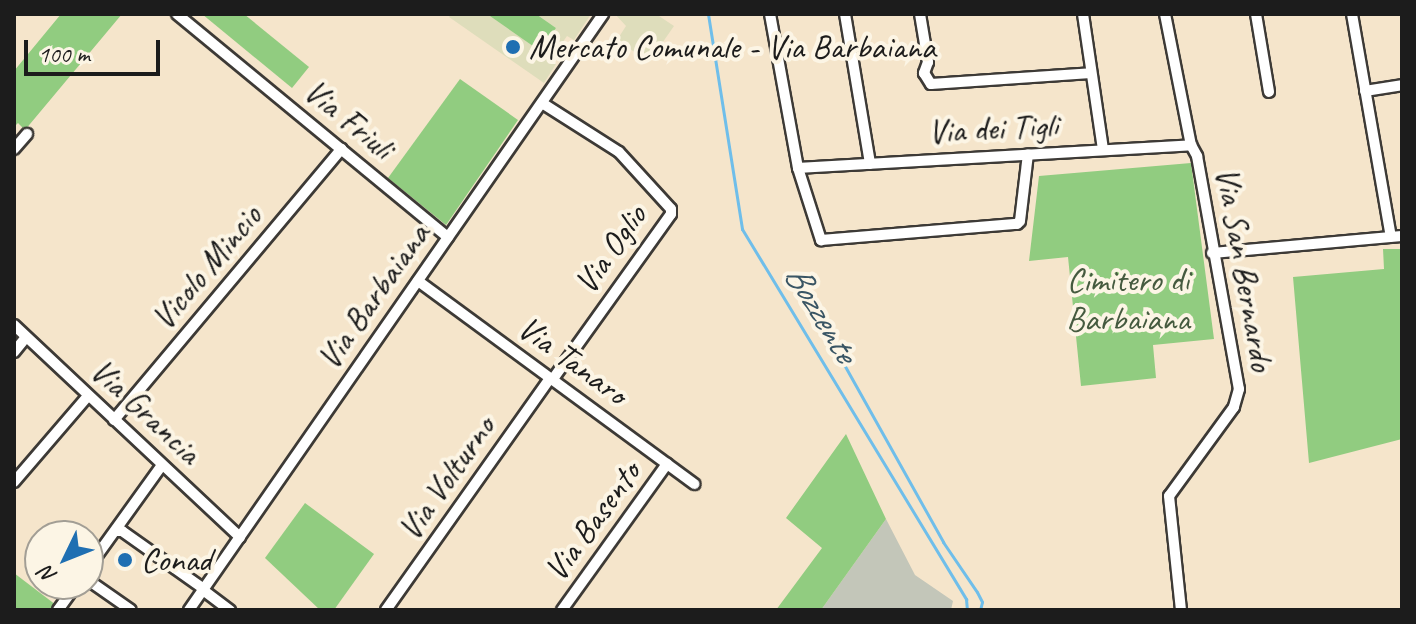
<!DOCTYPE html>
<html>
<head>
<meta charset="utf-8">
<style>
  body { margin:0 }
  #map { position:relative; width:1416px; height:624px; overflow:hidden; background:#f5e5cb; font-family:Caveat,sans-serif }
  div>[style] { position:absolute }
  .built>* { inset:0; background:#deddbb }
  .industrial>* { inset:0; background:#c3c6b9 }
  .green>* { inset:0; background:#91cc80 }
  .stream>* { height:3px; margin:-1.5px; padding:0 1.5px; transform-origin:1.5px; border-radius:1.5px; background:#6fbeea }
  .roads { filter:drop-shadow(2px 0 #3d3a36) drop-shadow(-2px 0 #3d3a36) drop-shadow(0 2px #3d3a36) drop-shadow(0 -2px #3d3a36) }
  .street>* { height:10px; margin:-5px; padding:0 5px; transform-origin:5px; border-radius:5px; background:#fff }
  .dots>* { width:22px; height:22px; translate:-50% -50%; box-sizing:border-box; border:4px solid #fcf5e5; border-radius:50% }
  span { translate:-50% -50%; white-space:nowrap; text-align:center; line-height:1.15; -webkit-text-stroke:8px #fcf5e5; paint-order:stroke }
  .poi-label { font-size:34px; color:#1c1c1c }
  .left { translate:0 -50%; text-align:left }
  .street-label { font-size:34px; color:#1c1c1c }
  .park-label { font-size:34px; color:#455a3f }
  .water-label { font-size:36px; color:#395564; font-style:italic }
  .frame { position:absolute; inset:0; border:16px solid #1c1c1c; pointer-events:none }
  .north { position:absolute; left:24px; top:520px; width:80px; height:80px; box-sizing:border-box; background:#fcf5e5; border:2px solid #a29e95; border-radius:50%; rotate:227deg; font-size:22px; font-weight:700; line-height:32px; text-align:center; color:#1c1c1c }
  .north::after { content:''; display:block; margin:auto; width:28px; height:36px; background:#1f6fb2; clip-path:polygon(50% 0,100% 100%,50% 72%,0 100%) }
  .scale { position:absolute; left:24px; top:40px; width:136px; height:36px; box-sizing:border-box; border:4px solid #1c1c1c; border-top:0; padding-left:10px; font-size:24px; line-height:28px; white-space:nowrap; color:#1c1c1c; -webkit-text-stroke:6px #fcf5e5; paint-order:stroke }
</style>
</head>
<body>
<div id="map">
  <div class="built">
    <i style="clip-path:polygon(451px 14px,487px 14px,540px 51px,556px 28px,536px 14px,591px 14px,574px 40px,567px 36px,551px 59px,556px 64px,544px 83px,449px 17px)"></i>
    <i style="clip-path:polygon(615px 14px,656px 14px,674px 26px,649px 62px,617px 40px,626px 26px)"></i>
  </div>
  <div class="industrial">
    <i style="clip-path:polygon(886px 519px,915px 575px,953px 601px,951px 610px,821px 610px)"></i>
  </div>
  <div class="green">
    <i style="clip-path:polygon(61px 14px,122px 14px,25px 130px,18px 123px,14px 127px,14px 71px)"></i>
    <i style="clip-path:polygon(202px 14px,244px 14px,309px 67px,292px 88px)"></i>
    <i style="clip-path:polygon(487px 14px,536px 14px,556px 28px,540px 51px)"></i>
    <i style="clip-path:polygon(460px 79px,518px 120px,446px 225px,388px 178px)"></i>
    <i style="clip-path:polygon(1191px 163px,1214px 339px,1153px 345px,1156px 378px,1081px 386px,1068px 257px,1029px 261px,1039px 176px)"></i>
    <i style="clip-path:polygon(1383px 249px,1402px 249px,1402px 439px,1309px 463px,1293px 277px,1384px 269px)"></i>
    <i style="clip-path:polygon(846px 434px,886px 519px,821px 610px,776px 610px,822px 548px,786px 518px)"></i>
    <i style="clip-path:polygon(305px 503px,374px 554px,334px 610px,320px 610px,265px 558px)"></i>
    <i style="clip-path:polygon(14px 573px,56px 605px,51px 610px,14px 610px)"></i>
  </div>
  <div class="stream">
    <i style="left:708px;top:14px;width:218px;rotate:81deg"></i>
    <i style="left:742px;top:229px;width:433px;rotate:58.8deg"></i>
    <i style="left:966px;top:599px;width:11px;rotate:85deg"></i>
    <i style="left:832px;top:343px;width:228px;rotate:60.8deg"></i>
    <i style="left:943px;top:542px;width:60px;rotate:55.8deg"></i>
    <i style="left:977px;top:592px;width:11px;rotate:63deg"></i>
    <i style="left:982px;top:602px;width:8px;rotate:104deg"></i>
  </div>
  <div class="roads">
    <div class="street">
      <i style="left:177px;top:14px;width:351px;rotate:39.5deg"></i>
      <i style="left:770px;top:14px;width:157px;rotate:79.7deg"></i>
      <i style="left:798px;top:168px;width:76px;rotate:72.3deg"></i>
      <i style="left:821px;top:240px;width:197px;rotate:-4.7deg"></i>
      <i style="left:1017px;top:224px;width:4px;rotate:-45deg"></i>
      <i style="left:1020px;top:221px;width:67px;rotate:-83.2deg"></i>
      <i style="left:845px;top:14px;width:152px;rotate:80.5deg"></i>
      <i style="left:920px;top:14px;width:49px;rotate:80.5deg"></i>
      <i style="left:928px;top:62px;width:12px;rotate:110deg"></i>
      <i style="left:924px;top:73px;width:13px;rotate:58deg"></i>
      <i style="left:931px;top:84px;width:160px;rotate:-3.9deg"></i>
      <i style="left:1083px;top:14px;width:137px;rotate:81.6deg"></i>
      <i style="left:1165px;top:14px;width:134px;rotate:78.8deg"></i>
      <i style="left:1191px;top:145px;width:13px;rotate:61deg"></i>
      <i style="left:1197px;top:156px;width:237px;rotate:79.8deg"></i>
      <i style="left:1239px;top:389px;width:19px;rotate:106deg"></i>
      <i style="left:1234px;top:407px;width:110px;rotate:126.1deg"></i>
      <i style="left:1169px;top:496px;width:115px;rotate:84deg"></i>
      <i style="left:1256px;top:14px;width:79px;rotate:80.5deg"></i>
      <i style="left:1352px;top:14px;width:226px;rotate:80.1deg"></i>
      <i style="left:1365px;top:91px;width:37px;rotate:-9deg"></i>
      <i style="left:542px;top:103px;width:91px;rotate:32.5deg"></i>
      <i style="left:619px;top:152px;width:77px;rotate:47.6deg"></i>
      <i style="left:671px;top:209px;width:5px;rotate:90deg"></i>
      <i style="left:671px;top:214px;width:203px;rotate:125.6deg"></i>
      <i style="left:14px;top:149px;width:20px;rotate:-49deg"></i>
      <i style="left:798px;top:168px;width:394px;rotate:-3.3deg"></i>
      <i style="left:1212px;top:253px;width:191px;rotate:-5.1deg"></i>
      <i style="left:418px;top:281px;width:343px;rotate:36.3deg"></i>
      <i style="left:14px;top:325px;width:310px;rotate:43.2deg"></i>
      <i style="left:14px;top:352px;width:19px;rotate:-51deg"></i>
      <i style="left:114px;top:420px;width:354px;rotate:-50deg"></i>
      <i style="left:14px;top:482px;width:113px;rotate:-49.3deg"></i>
      <i style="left:116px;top:531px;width:6px"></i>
      <i style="left:122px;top:531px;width:100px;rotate:35.3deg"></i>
      <i style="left:88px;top:568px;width:127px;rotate:-54.3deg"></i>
      <i style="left:88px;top:580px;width:52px;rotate:34.9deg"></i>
      <i style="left:203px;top:590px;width:34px;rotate:37deg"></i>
      <i style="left:58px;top:610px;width:32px;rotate:-54deg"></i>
      <i style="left:189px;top:610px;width:726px;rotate:-55.21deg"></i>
      <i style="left:386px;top:610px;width:284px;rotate:-54.7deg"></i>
      <i style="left:562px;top:610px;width:180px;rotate:-54.3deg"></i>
    </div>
  </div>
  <div class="dots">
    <i style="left:513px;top:47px;background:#1f6fb2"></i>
    <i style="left:125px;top:560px;background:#1f6fb2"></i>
  </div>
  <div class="poi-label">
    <span class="left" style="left:529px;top:47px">Mercato Comunale - Via Barbaiana</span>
    <span class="left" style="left:141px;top:560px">Conad</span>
  </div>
  <div class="street-label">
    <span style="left:349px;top:119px;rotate:40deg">Via Friuli</span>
    <span style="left:993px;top:128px;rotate:-3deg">Via dei Tigli</span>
    <span style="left:610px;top:249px;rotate:-55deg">Via Oglio</span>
    <span style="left:206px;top:267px;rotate:-50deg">Vicolo Mincio</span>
    <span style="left:1245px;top:269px;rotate:80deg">Via San Bernardo</span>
    <span style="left:373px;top:296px;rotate:-55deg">Via Barbaiana</span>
    <span style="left:573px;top:360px;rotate:36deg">Via Tanaro</span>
    <span style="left:146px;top:411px;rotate:43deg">Via Grancia</span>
    <span style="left:446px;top:478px;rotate:-55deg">Via Volturno</span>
    <span style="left:592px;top:521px;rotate:-54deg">Via Basento</span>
  </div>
  <div class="park-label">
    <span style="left:1128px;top:299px">Cimitero di<br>Barbaiana</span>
  </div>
  <div class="water-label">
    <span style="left:821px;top:313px;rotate:59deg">Bozzente</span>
  </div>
  <div class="frame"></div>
  <div class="north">N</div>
  <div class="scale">100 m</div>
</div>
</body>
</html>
